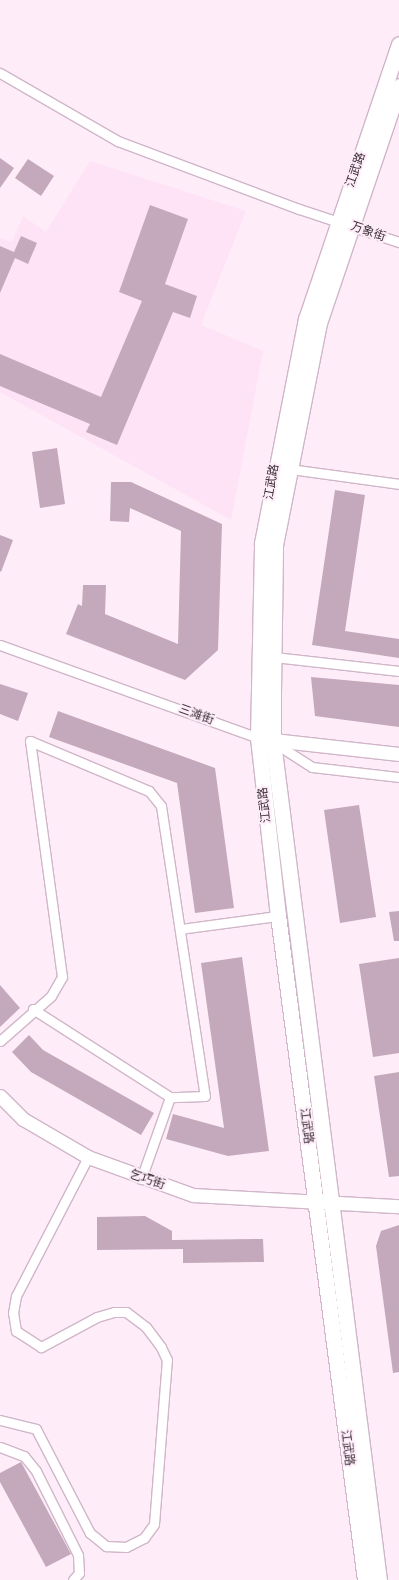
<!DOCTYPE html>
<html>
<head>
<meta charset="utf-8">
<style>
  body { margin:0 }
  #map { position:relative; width:399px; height:1580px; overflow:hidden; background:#feedf9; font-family:Raleway,"Noto Sans SC",sans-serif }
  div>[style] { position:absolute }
  .built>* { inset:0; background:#fee2f6 }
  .building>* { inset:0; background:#c3a9bb }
  .roads { filter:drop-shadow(1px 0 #d0b6c8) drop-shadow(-1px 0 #d0b6c8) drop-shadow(0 1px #d0b6c8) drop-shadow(0 -1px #d0b6c8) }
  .street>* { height:9px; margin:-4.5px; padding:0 4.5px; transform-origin:4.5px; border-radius:4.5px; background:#fff }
  .secondary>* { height:13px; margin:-6.5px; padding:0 6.5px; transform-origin:6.5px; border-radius:6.5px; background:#fff }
  .primary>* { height:15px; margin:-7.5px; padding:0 7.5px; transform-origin:7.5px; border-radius:7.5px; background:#fff }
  span { translate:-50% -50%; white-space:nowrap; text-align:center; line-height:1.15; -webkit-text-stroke:4px #feedf9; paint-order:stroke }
  .street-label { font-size:12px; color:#3c3139 }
</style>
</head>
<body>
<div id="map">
  <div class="built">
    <i style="clip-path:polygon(90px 161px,246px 211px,201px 325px,263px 351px,231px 520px,0 392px,0 238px,12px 242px,23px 216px,46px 232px)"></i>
  </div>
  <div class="building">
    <i style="clip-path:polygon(0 158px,14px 168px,0 188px)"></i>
    <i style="clip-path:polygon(28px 159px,54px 176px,41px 196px,15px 178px)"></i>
    <i style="clip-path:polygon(150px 205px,188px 219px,165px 284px,197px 296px,190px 318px,173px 312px,117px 445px,86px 432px,90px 424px,0 386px,0 354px,101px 397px,142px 301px,119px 292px)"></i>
    <i style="clip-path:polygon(21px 236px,37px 243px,28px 264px,15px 258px,0 293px,0 246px,14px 252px)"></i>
    <i style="clip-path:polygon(57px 448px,65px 504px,40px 508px,32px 452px)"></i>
    <i style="clip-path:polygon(111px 482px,131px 482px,222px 524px,218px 650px,185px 680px,66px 634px,78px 604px,82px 606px,83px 585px,106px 585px,105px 614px,178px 644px,181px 531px,130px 508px,129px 522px,110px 521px)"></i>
    <i style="clip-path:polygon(335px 490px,365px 495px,345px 631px,399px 639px,399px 658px,312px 645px)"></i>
    <i style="clip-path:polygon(0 535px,13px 540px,1px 572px,0 571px)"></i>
    <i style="clip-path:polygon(311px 677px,399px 685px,399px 727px,315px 716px)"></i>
    <i style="clip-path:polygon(0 684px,28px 693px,18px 721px,0 714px)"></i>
    <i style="clip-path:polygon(58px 711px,215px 768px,234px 908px,195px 913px,177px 783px,49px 737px)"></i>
    <i style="clip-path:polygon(359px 805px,376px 917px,340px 923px,324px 810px)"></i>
    <i style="clip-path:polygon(399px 911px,399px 941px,394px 941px,389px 912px)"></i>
    <i style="clip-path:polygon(242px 957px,269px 1151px,228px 1156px,166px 1139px,173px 1114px,224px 1128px,201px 963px)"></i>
    <i style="clip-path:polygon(399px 958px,399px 1053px,373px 1057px,359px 964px)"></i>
    <i style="clip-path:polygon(0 985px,20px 1008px,0 1027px)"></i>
    <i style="clip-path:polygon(29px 1035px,43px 1050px,154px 1113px,141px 1135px,31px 1072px,12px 1052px)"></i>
    <i style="clip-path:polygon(399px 1072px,399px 1176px,389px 1177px,374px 1076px)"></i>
    <i style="clip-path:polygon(145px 1216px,172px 1231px,172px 1240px,263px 1239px,264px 1262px,183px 1263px,183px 1249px,97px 1250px,97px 1217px)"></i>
    <i style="clip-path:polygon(399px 1225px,399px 1372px,393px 1373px,376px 1246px,381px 1231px)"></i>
    <i style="clip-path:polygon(21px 1462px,71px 1554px,46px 1567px,0 1482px,0 1473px)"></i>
  </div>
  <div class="roads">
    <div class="street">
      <i style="left:0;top:73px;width:136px;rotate:30deg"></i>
      <i style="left:118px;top:141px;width:193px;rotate:20.6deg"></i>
      <i style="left:299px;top:209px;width:105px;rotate:18.3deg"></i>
      <i style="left:290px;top:469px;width:110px;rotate:7.8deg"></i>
      <i style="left:0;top:645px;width:274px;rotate:19.8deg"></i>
      <i style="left:274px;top:657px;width:126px;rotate:6.4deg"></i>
      <i style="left:30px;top:741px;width:129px;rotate:22.8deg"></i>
      <i style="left:149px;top:791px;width:19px;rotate:51deg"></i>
      <i style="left:161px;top:806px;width:293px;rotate:81.4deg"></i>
      <i style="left:205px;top:1096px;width:35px;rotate:178deg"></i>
      <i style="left:170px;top:1097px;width:163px;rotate:-147.3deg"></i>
      <i style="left:273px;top:742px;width:46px;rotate:32.7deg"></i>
      <i style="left:312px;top:767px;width:88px;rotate:6.6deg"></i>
      <i style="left:180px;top:929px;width:99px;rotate:-7.6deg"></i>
      <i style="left:0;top:1041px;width:68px;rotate:-41.4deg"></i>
      <i style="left:51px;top:996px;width:22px;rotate:-60deg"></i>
      <i style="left:62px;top:977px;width:238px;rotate:-97.7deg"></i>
      <i style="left:141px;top:1179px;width:87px;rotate:-70.5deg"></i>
      <i style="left:0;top:1420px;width:37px;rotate:14deg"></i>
      <i style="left:36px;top:1429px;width:117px;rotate:62.6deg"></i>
      <i style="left:90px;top:1533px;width:21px;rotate:39deg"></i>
      <i style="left:106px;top:1546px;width:20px;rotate:3deg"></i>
      <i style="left:126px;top:1547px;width:20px;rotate:-27deg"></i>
      <i style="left:144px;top:1538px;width:17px;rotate:-54deg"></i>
      <i style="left:154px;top:1524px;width:165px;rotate:-85.5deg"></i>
      <i style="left:167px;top:1360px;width:14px;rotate:-115deg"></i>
      <i style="left:161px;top:1347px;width:25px;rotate:-127deg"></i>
      <i style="left:146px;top:1327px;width:25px;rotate:-143deg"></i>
      <i style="left:126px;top:1312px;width:12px;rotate:180deg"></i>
      <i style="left:114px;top:1312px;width:18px;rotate:164deg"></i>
      <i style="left:97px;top:1317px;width:64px;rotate:151.8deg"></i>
      <i style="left:41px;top:1347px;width:30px;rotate:-147deg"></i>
      <i style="left:16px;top:1331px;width:18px;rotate:-99deg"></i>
      <i style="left:13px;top:1313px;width:17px;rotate:-80deg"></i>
      <i style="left:16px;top:1296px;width:157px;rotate:-62.6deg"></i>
      <i style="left:0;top:1447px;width:26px;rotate:21deg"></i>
      <i style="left:24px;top:1456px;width:19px;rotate:51deg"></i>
      <i style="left:36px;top:1471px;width:94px;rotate:63.4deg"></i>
      <i style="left:78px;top:1555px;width:18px;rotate:87deg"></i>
      <i style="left:79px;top:1573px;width:9px;rotate:131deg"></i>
    </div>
    <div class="secondary">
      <i style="left:264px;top:739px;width:136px;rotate:6.3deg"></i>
      <i style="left:0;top:1096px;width:33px;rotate:45deg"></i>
      <i style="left:23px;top:1119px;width:75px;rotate:30.3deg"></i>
      <i style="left:88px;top:1157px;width:112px;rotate:19.9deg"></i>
      <i style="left:193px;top:1195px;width:206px;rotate:3.1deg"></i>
    </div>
    <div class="primary">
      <i style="left:365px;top:1580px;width:670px;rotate:-97.46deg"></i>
      <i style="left:278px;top:916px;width:179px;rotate:-96.4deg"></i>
      <i style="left:258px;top:738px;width:195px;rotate:-88.8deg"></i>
      <i style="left:262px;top:543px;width:228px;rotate:-78.9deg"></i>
      <i style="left:306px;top:319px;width:290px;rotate:-71.3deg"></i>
      <i style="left:379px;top:1580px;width:845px;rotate:-97.21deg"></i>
      <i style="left:273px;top:742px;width:49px;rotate:-90deg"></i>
      <i style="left:273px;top:693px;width:148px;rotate:-89.2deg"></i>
      <i style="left:275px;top:545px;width:226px;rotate:-78.8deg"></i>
      <i style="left:319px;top:323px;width:250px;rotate:-71.3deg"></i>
    </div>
  </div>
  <div class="street-label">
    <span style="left:356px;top:170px;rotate:-71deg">江武路</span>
    <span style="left:368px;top:232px;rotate:19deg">万象街</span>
    <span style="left:272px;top:482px;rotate:-80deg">江武路</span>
    <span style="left:196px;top:715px;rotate:20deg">三滩街</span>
    <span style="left:265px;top:805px;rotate:-96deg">江武路</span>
    <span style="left:306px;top:1126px;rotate:83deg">江武路</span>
    <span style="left:147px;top:1180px;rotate:19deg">乞巧街</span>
    <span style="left:347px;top:1448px;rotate:83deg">江武路</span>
  </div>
</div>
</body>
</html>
